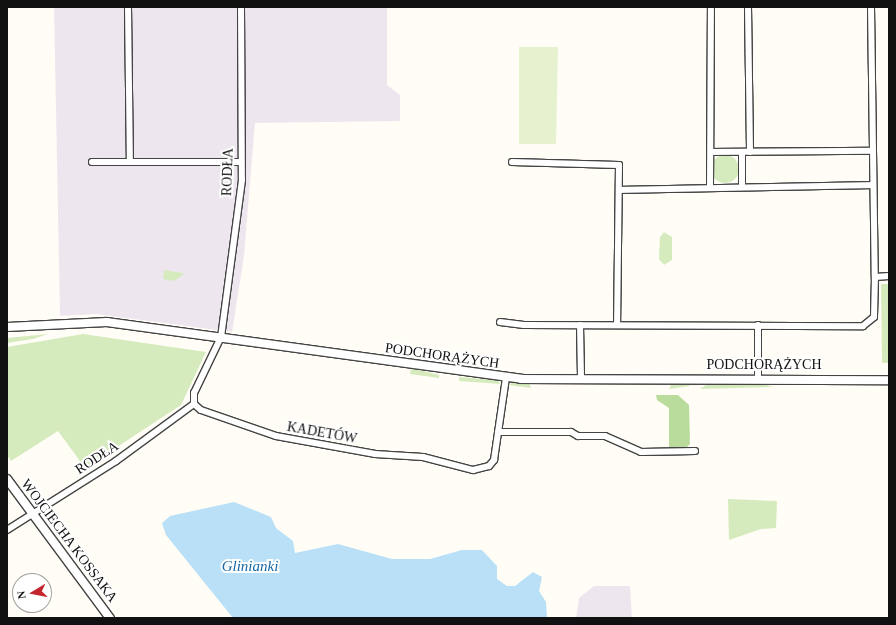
<!DOCTYPE html>
<html>
<head>
<meta charset="utf-8">
<style>
  body { margin:0 }
  #map { position:relative; width:896px; height:625px; overflow:hidden; background:#fffdf5; font-family:Georgia,serif }
  div>[style] { position:absolute }
  .industrial>* { inset:0; background:#eee6ef }
  .green>* { inset:0; background:#d5ebbd }
  .round { border-radius:50% }
  .forest>* { inset:0; background:#b9dc9c }
  .pitch>* { inset:0; background:#e6f2cf }
  .water>* { inset:0; background:#b9e0f7 }
  .roads { filter:drop-shadow(1px 0 #444) drop-shadow(-1px 0 #444) drop-shadow(0 1px #444) drop-shadow(0 -1px #444) }
  .minor>* { height:6px; margin:-3px; padding:0 3px; transform-origin:3px; border-radius:3px; background:#fff }
  .tertiary>* { height:8px; margin:-4px; padding:0 4px; transform-origin:4px; border-radius:4px; background:#fff }
  span { translate:-50% -50%; white-space:nowrap; text-align:center; line-height:1.15; -webkit-text-stroke:4px #fff; paint-order:stroke }
  .street-label { font-size:14px; color:#111 }
  .water-label { font-size:15px; color:#1768a6; font-style:italic }
  .frame { position:absolute; inset:0; border:8px solid #111; pointer-events:none }
  .north { position:absolute; left:12px; top:573px; width:40px; height:40px; box-sizing:border-box; background:#fff; border:1px solid #a0a0a0; border-radius:50%; rotate:260deg; font-size:11px; font-weight:700; line-height:16px; text-align:center; color:#111 }
  .north::after { content:''; display:block; margin:auto; width:14px; height:18px; background:#c4262e; clip-path:polygon(50% 0,100% 100%,50% 72%,0 100%) }
</style>
</head>
<body>
<div id="map">
  <div class="industrial">
    <i style="clip-path:polygon(54px 7px,387px 7px,387px 85px,400px 95px,400px 121px,255px 123px,244px 256px,232px 332px,96px 314px,60px 316px)"></i>
    <i style="clip-path:polygon(594px 586px,630px 586px,632px 618px,576px 618px,579px 598px)"></i>
  </div>
  <div class="green">
    <i class="round" style="left:711px;top:155px;width:28px;height:28px"></i>
    <i style="clip-path:polygon(664px 232px,672px 237px,672px 260px,664px 265px,659px 259px,660px 237px)"></i>
    <i style="clip-path:polygon(164px 270px,183px 273px,183px 275px,174px 281px,163px 279px)"></i>
    <i style="clip-path:polygon(881px 284px,889px 284px,889px 363px,882px 363px)"></i>
    <i style="clip-path:polygon(48px 334px,33px 339px,7px 343px,7px 338px)"></i>
    <i style="clip-path:polygon(83px 334px,206px 352px,181px 405px,85px 468px,58px 431px,11px 461px,7px 455px,7px 347px)"></i>
    <i style="clip-path:polygon(411px 368px,439px 375px,439px 378px,410px 374px)"></i>
    <i style="clip-path:polygon(459px 377px,497px 380px,501px 384px,459px 381px)"></i>
    <i style="clip-path:polygon(513px 382px,529px 382px,531px 388px,509px 385px)"></i>
    <i style="clip-path:polygon(672px 383px,686px 383px,690px 386px,669px 389px)"></i>
    <i style="clip-path:polygon(706px 385px,766px 385px,773px 387px,700px 389px)"></i>
    <i style="clip-path:polygon(728px 499px,777px 501px,776px 528px,761px 529px,729px 540px)"></i>
  </div>
  <div class="forest">
    <i style="clip-path:polygon(656px 395px,678px 395px,689px 405px,690px 444px,686px 448px,669px 448px,669px 408px,657px 400px)"></i>
  </div>
  <div class="pitch">
    <i style="clip-path:polygon(519px 47px,558px 47px,556px 144px,519px 144px)"></i>
  </div>
  <div class="water">
    <i style="clip-path:polygon(234px 502px,271px 517px,276px 528px,293px 541px,295px 553px,338px 544px,392px 559px,430px 559px,462px 550px,482px 550px,497px 566px,497px 579px,507px 586px,515px 586px,533px 572px,542px 577px,539px 591px,546px 602px,547px 618px,233px 618px,166px 535px,162px 523px,170px 516px)"></i>
  </div>
  <div class="roads">
    <div class="minor">
      <i style="left:128px;top:7px;width:155px;rotate:89.3deg"></i>
      <i style="left:241px;top:7px;width:173px;rotate:89.7deg"></i>
      <i style="left:242px;top:180px;width:158px;rotate:97.6deg"></i>
      <i style="left:221px;top:337px;width:62px;rotate:115.7deg"></i>
      <i style="left:194px;top:393px;width:11px;rotate:90deg"></i>
      <i style="left:194px;top:404px;width:9px;rotate:41deg"></i>
      <i style="left:201px;top:410px;width:79px;rotate:19.1deg"></i>
      <i style="left:276px;top:436px;width:101px;rotate:10.3deg"></i>
      <i style="left:375px;top:454px;width:48px;rotate:3.6deg"></i>
      <i style="left:423px;top:457px;width:52px;rotate:14.6deg"></i>
      <i style="left:473px;top:470px;width:16px;rotate:-14deg"></i>
      <i style="left:489px;top:466px;width:8px;rotate:-50deg"></i>
      <i style="left:494px;top:460px;width:83px;rotate:-81.7deg"></i>
      <i style="left:748px;top:7px;width:145px;rotate:89.2deg"></i>
      <i style="left:871px;top:7px;width:270px;rotate:89.2deg"></i>
      <i style="left:711px;top:152px;width:162px;rotate:-0.4deg"></i>
      <i style="left:92px;top:162px;width:149px"></i>
      <i style="left:512px;top:162px;width:107px;rotate:1.6deg"></i>
      <i style="left:619px;top:165px;width:159px;rotate:90.7deg"></i>
      <i style="left:710px;top:187px;width:180px;rotate:-89.7deg"></i>
      <i style="left:742px;top:187px;width:35px;rotate:-90deg"></i>
      <i style="left:619px;top:190px;width:254px;rotate:-1.1deg"></i>
      <i style="left:500px;top:322px;width:24px;rotate:7deg"></i>
      <i style="left:524px;top:325px;width:339px;rotate:0.2deg"></i>
      <i style="left:863px;top:326px;width:14px;rotate:-39deg"></i>
      <i style="left:874px;top:317px;width:40px;rotate:-88.6deg"></i>
      <i style="left:875px;top:277px;width:14px;rotate:-4deg"></i>
      <i style="left:580px;top:325px;width:54px;rotate:88.9deg"></i>
      <i style="left:758px;top:378px;width:53px;rotate:-90deg"></i>
      <i style="left:498px;top:432px;width:73px"></i>
      <i style="left:571px;top:432px;width:8px;rotate:30deg"></i>
      <i style="left:578px;top:436px;width:27px"></i>
      <i style="left:605px;top:436px;width:39px;rotate:24deg"></i>
      <i style="left:641px;top:452px;width:54px;rotate:-1.1deg"></i>
      <i style="left:7px;top:530px;width:129px;rotate:-32.3deg"></i>
      <i style="left:116px;top:461px;width:97px;rotate:-36.2deg"></i>
    </div>
    <div class="tertiary">
      <i style="left:7px;top:327px;width:100px;rotate:-2.9deg"></i>
      <i style="left:107px;top:322px;width:418px;rotate:7.8deg"></i>
      <i style="left:521px;top:379px;width:368px;rotate:0.2deg"></i>
      <i style="left:7px;top:479px;width:173px;rotate:53.5deg"></i>
    </div>
  </div>
  <div class="street-label">
    <span style="left:228px;top:172px;rotate:-88deg">RODŁA</span>
    <span style="left:442px;top:356px;rotate:8deg">PODCHORĄŻYCH</span>
    <span style="left:764px;top:365px">PODCHORĄŻYCH</span>
    <span style="left:322px;top:433px;rotate:10deg">KADETÓW</span>
    <span style="left:97px;top:458px;rotate:-33deg">RODŁA</span>
    <span style="left:69px;top:541px;rotate:53deg">WOJCIECHA KOSSAKA</span>
  </div>
  <div class="water-label">
    <span style="left:250px;top:567px">Glinianki</span>
  </div>
  <div class="frame"></div>
  <div class="north">N</div>
</div>
</body>
</html>
